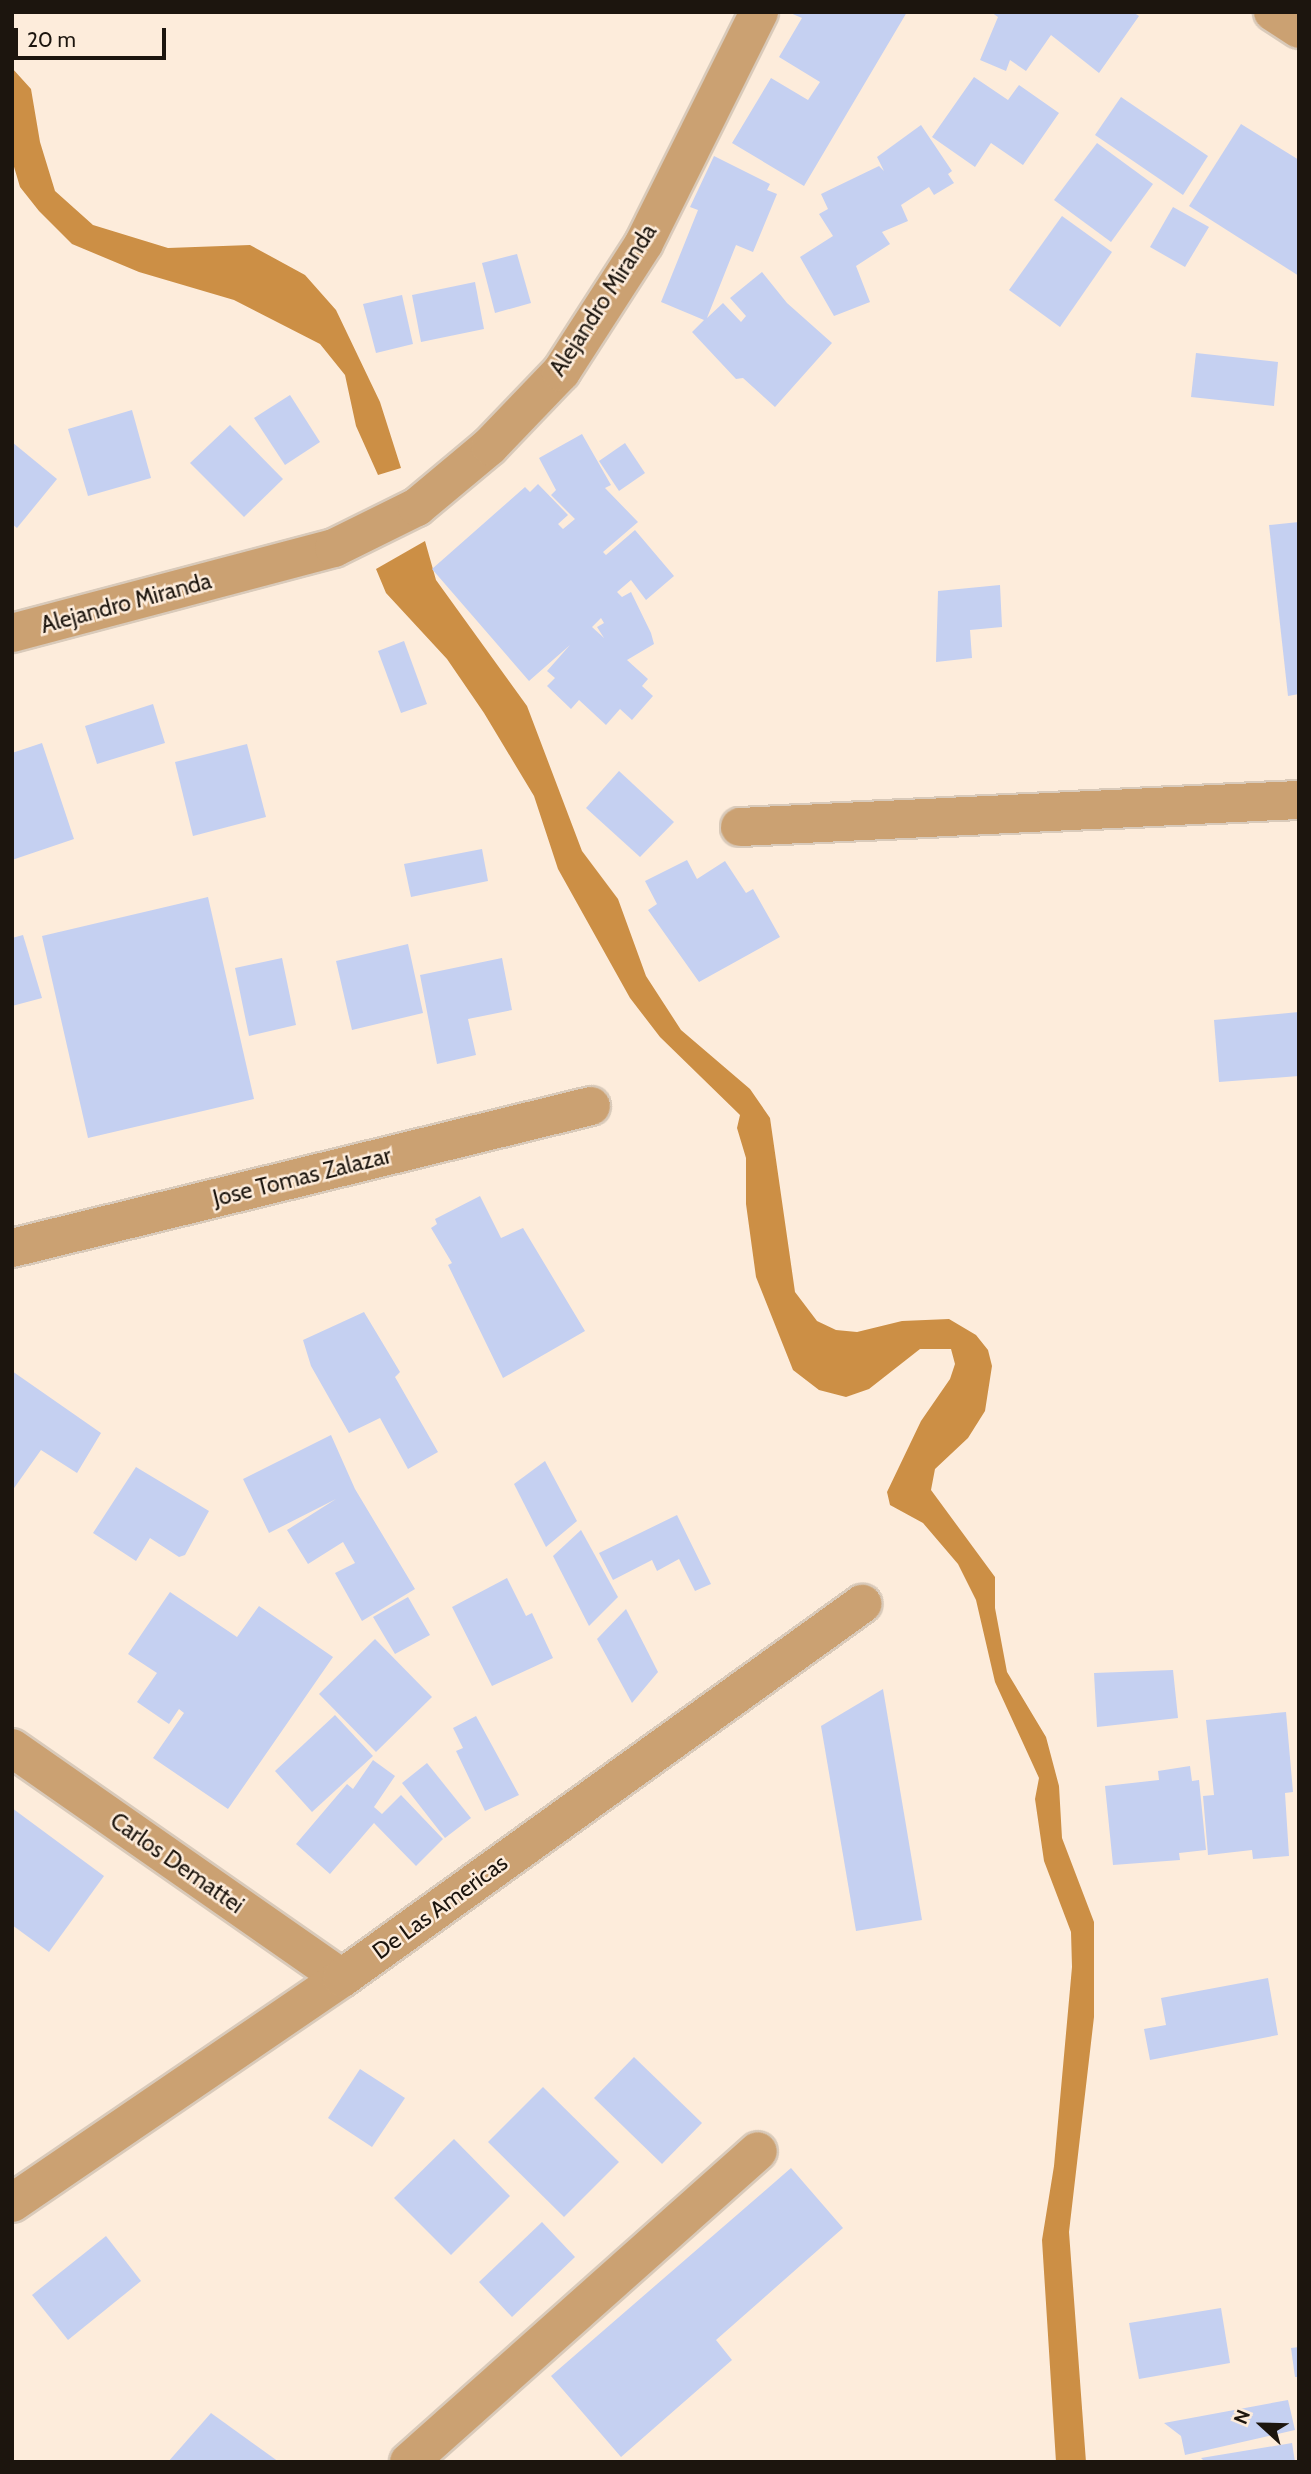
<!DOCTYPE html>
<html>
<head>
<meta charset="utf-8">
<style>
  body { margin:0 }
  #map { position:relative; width:1311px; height:2474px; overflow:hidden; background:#fdecdb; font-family:Cabin,sans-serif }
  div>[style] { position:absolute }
  .water>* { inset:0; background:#cc8f45 }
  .building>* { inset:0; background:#c5d0f1 }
  .roads { filter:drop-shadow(2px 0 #d9caba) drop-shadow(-2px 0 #d9caba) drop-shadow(0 2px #d9caba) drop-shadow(0 -2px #d9caba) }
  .minor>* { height:38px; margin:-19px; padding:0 19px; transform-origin:19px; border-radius:19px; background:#cba172 }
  span { translate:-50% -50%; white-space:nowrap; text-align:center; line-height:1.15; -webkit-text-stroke:5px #fdecdb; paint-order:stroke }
  .street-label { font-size:23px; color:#1c150e }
  .frame { position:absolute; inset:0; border:14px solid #1c150e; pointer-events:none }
  .north { position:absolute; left:1227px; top:2390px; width:70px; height:70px; -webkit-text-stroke:5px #fdecdb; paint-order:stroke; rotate:292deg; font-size:19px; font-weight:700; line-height:28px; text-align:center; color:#1c150e }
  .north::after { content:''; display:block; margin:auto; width:24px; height:32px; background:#1c150e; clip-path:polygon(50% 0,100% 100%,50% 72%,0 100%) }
  .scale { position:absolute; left:14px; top:28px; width:152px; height:32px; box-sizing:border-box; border:4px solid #1c150e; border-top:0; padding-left:9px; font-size:21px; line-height:24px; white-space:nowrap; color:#1c150e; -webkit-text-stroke:5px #fdecdb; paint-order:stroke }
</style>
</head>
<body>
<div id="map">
  <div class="water">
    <i style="clip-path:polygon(12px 68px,31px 89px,40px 142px,55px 191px,93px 225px,168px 248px,250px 245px,305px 275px,336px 310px,380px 402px,401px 468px,378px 475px,356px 426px,345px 375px,320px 344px,234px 300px,139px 272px,72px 244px,39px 211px,20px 187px,12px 160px)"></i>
    <i style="clip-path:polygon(425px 541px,436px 580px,527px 706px,582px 851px,618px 899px,646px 976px,681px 1030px,750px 1089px,770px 1118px,795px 1292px,817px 1321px,836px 1330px,857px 1332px,902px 1321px,949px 1319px,976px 1335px,988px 1350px,992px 1366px,985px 1411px,968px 1438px,935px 1469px,931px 1490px,995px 1577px,995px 1608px,1007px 1672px,1046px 1737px,1059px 1786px,1062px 1838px,1094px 1922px,1094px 2017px,1069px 2232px,1086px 2462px,1056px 2462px,1042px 2240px,1054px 2166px,1072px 1967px,1071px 1932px,1044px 1861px,1035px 1799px,1039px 1778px,995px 1682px,976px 1600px,958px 1564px,923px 1523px,890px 1505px,887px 1492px,921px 1421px,950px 1379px,955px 1364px,951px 1349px,920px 1349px,869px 1389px,846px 1397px,819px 1390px,793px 1370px,756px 1277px,746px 1204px,746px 1158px,737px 1128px,740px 1115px,660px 1037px,630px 998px,558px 869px,534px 796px,484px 713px,447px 659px,386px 593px,376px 569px)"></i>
  </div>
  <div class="building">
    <i style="clip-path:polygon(788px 12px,907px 12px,804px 186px,732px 143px,771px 78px,808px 100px,820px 82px,779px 57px,802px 18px)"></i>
    <i style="clip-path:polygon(991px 12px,1133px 12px,1139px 16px,1099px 73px,1051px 35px,1026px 71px,1010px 60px,1006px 71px,980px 60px,998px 17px)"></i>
    <i style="clip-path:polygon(974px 77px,1008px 100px,1019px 85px,1059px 113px,1023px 165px,991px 143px,975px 167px,932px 137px)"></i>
    <i style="clip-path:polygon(1121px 97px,1208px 156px,1183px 195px,1095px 135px)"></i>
    <i style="clip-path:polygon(1241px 124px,1299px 160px,1299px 276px,1189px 206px)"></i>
    <i style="clip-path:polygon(921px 125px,952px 171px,948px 174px,954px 183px,934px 195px,929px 187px,901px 205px,908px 221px,882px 232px,890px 244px,856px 266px,870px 302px,834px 316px,800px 257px,833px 236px,819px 214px,828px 209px,821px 194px,879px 166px,884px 171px,877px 157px)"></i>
    <i style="clip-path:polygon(1097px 143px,1153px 184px,1111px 242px,1054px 200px)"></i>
    <i style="clip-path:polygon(714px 156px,770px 184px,767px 190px,777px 194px,753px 252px,736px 245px,707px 318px,723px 303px,741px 322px,746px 316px,730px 298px,762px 272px,787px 303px,832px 343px,775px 407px,743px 378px,736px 379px,692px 332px,704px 320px,661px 302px,698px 210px,690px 207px)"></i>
    <i style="clip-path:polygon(1173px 207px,1209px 227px,1185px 267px,1150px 247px)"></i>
    <i style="clip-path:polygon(1062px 216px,1112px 252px,1060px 327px,1009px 290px)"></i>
    <i style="clip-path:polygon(517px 254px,531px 303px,495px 313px,482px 263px)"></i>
    <i style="clip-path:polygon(475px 282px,484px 329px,421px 342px,412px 295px)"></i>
    <i style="clip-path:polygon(402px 295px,413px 344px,376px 353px,363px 304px)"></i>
    <i style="clip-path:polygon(1196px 353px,1278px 362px,1274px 406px,1191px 397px)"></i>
    <i style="clip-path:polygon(290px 395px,320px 442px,285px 465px,254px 418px)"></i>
    <i style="clip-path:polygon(132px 410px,151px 478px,88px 496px,68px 429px)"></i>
    <i style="clip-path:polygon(230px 425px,283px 479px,244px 517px,190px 463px)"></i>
    <i style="clip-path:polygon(evenodd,582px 434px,611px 485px,605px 488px,638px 522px,603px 552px,606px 555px,635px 530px,674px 576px,646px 600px,631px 580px,617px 592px,622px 597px,631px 592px,651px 633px,654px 644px,627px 660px,648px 679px,642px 686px,653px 696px,632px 720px,620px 709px,606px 725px,579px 700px,571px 709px,547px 686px,555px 678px,547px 671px,570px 645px,529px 681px,432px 569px,525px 487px,530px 492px,538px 484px,568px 515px,558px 524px,563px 529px,575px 519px,551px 495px,556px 490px,539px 458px,582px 434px,601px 618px,604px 623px,597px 627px,604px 638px,592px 627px,601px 618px)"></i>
    <i style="clip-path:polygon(12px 442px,57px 479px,17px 528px,12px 524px)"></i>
    <i style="clip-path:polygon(625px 443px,645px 473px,619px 491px,599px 461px)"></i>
    <i style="clip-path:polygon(1299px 522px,1299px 694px,1288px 696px,1269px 525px)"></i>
    <i style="clip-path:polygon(1000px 585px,1002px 627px,970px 630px,972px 658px,936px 662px,938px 591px)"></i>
    <i style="clip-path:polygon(404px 641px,427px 704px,401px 713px,378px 651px)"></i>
    <i style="clip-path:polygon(153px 704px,165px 743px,97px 764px,85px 726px)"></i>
    <i style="clip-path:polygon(42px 743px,74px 839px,12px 860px,12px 753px)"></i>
    <i style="clip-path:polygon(247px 744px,266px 817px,193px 836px,175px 762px)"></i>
    <i style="clip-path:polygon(619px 771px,674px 822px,640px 857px,586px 808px)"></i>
    <i style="clip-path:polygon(482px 849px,488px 881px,411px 897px,404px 864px)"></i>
    <i style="clip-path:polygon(687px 860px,697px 879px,725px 861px,746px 893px,753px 889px,780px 937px,699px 982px,648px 910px,657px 904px,645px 881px)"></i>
    <i style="clip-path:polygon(208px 897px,254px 1099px,88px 1138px,42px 936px)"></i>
    <i style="clip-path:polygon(23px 935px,42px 998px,12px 1006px,12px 938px)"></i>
    <i style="clip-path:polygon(408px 944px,423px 1013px,352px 1030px,336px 961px)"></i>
    <i style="clip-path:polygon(282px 958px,296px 1025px,249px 1036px,235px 968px)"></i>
    <i style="clip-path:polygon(502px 958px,512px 1010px,468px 1019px,476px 1055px,437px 1064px,420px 975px)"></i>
    <i style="clip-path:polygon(1299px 1012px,1299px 1076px,1219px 1082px,1214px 1020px)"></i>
    <i style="clip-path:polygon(480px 1196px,501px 1238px,523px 1228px,585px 1331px,503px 1378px,448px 1265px,452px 1263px,431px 1228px,437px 1224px,435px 1219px)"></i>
    <i style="clip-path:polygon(364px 1312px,400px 1372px,395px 1377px,438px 1452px,408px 1469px,380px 1418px,349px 1433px,311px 1366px,303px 1340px)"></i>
    <i style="clip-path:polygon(12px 1371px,101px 1433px,77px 1473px,41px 1450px,12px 1491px)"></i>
    <i style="clip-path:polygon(331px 1435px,355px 1489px,415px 1589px,362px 1621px,335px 1573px,355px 1563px,343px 1542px,308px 1564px,287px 1530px,336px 1499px,269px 1533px,243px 1479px)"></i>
    <i style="clip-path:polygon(545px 1461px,577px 1521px,546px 1547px,514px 1484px)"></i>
    <i style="clip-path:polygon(136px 1467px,209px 1511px,185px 1555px,179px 1557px,150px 1538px,136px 1561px,93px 1533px)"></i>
    <i style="clip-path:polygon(677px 1515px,711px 1584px,695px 1591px,679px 1559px,657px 1571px,652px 1560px,613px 1580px,599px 1553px)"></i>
    <i style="clip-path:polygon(581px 1530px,618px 1597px,589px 1626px,553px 1556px)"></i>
    <i style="clip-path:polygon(507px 1578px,526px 1616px,532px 1613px,553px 1658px,492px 1686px,452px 1607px)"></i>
    <i style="clip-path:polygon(170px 1592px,237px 1637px,259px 1606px,333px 1657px,228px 1809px,153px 1758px,184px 1713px,179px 1709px,169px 1724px,137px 1702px,157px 1673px,128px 1654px)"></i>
    <i style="clip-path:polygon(408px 1597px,430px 1635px,395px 1654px,373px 1617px)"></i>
    <i style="clip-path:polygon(626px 1609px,658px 1672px,632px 1703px,597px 1639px)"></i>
    <i style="clip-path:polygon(375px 1639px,432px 1697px,376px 1752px,319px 1694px)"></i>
    <i style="clip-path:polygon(1173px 1670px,1178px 1718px,1097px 1727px,1094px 1673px)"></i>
    <i style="clip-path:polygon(883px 1689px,922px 1920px,856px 1931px,821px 1726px)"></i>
    <i style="clip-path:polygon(1286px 1712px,1293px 1792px,1285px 1793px,1289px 1856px,1253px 1859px,1252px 1850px,1208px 1855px,1203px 1796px,1214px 1795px,1206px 1720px)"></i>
    <i style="clip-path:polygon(335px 1715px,373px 1756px,312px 1812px,275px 1771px)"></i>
    <i style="clip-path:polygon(476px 1716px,519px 1795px,485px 1811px,456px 1751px,463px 1748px,453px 1728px)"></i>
    <i style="clip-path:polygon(373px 1760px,395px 1776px,374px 1807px,382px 1814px,401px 1795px,443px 1839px,416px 1866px,374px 1823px,330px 1874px,296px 1844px,347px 1784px,353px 1789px)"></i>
    <i style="clip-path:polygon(427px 1763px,471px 1818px,445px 1838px,402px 1783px)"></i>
    <i style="clip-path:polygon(1190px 1766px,1192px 1781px,1199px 1780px,1206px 1850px,1179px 1853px,1180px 1860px,1113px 1865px,1105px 1786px,1159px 1780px,1158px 1771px)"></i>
    <i style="clip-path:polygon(12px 1808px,104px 1876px,49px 1952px,12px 1925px)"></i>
    <i style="clip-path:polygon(1268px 1978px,1278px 2035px,1150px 2060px,1144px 2029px,1166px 2025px,1161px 1998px)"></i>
    <i style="clip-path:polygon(634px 2057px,702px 2123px,662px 2164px,594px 2098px)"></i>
    <i style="clip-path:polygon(360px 2069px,405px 2098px,372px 2147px,328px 2118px)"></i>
    <i style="clip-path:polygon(543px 2087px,619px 2162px,564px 2217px,488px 2142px)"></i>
    <i style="clip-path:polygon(454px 2139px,510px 2196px,451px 2255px,394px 2198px)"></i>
    <i style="clip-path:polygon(791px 2168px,843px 2228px,716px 2340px,732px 2360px,621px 2457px,551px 2376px)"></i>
    <i style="clip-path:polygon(542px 2222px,575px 2257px,512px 2317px,479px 2282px)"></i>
    <i style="clip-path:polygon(106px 2236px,141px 2281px,68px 2340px,32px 2295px)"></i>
    <i style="clip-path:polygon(1221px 2308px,1230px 2363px,1139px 2379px,1129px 2323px)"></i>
    <i style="clip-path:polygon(1299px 2347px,1299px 2377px,1295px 2377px,1291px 2348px)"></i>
    <i style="clip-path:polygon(1288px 2400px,1295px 2430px,1185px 2455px,1181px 2436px,1164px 2423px)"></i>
    <i style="clip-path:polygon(211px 2413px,279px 2462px,168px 2462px)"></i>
    <i style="clip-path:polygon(1292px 2443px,1295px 2462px,1205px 2462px,1201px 2458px)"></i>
  </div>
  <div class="roads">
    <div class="minor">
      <i style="left:1273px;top:12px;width:31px;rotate:33deg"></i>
      <i style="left:12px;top:633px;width:333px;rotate:-14.8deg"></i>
      <i style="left:334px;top:548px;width:93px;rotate:-26.3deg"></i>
      <i style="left:417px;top:507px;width:95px;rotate:-39.9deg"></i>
      <i style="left:490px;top:446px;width:103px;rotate:-46.2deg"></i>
      <i style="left:561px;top:372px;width:153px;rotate:-57.2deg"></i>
      <i style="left:644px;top:243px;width:258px;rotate:-63.5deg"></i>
      <i style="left:740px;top:827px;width:560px;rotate:-2.77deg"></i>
      <i style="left:12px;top:1248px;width:596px;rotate:-13.78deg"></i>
      <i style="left:12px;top:1748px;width:402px;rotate:34.9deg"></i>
      <i style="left:12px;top:2203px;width:399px;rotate:-34.3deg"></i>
      <i style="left:342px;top:1978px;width:641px;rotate:-35.72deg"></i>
      <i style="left:409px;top:2462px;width:467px;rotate:-41.7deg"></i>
    </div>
  </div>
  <div class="street-label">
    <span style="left:603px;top:300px;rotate:-57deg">Alejandro Miranda</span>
    <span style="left:126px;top:603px;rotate:-15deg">Alejandro Miranda</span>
    <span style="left:302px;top:1177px;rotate:-14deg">Jose Tomas Zalazar</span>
    <span style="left:177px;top:1863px;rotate:35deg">Carlos Demattei</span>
    <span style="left:440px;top:1907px;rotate:-36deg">De Las Americas</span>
  </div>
  <div class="frame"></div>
  <div class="north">N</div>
  <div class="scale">20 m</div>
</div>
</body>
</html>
